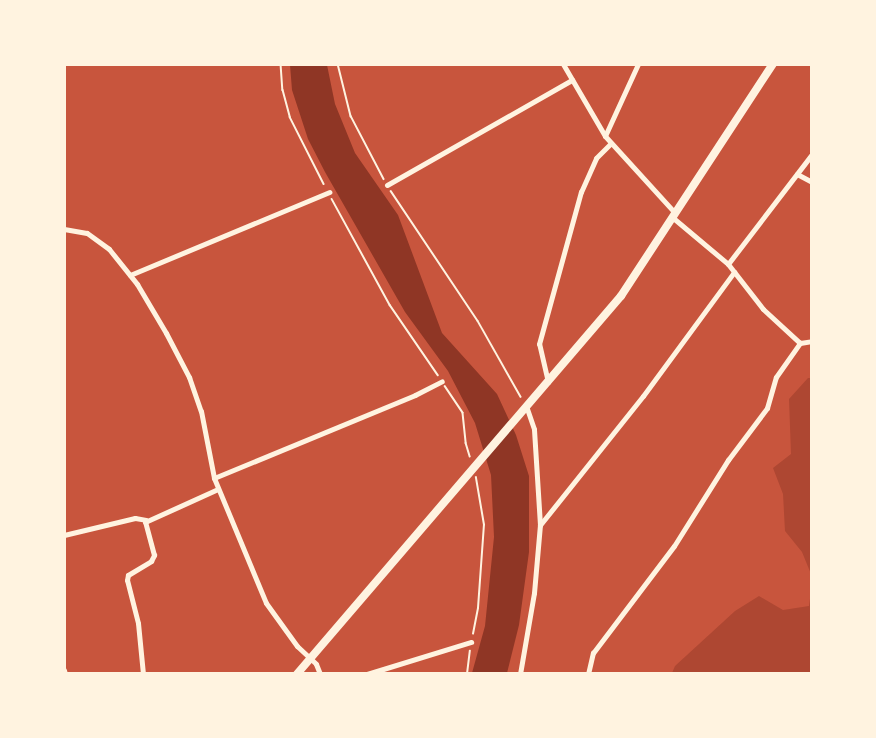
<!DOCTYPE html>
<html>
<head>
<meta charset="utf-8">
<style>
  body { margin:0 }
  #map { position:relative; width:876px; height:738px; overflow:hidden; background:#c8553d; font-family:"Varela Round",sans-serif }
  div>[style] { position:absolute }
  .green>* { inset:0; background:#ae4732 }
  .water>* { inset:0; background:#8f3625 }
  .path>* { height:1.5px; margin:-0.75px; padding:0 0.75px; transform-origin:0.75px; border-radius:0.75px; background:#fff3e0 }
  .minor>* { height:5px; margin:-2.5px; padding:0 2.5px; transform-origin:2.5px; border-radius:2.5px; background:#fff3e0 }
  .primary>* { height:8px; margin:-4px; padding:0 4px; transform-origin:4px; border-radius:4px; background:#fff3e0 }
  span { translate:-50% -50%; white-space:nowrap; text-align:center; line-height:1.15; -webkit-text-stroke:5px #fff3e0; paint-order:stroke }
  .frame { position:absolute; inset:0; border:66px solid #fff3e0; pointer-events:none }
</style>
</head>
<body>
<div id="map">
  <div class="green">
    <i style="clip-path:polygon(808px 378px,811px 378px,811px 574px,802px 552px,785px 531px,783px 494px,773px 468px,791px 454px,789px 399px)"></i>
    <i style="clip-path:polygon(811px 591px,811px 673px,672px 673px,675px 666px,735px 611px,759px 596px,783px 610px,809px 606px)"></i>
  </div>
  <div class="water">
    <i style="clip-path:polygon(290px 65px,327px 65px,335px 104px,355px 153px,398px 215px,442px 333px,497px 394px,516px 435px,529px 476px,529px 552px,519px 625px,507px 673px,472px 673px,485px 626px,494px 537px,491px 475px,475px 423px,448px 371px,405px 312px,325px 172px,308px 139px,292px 90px)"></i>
  </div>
  <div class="path">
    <i style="left:281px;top:64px;width:26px;rotate:86deg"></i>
    <i style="left:283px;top:90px;width:28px;rotate:75deg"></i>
    <i style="left:290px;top:117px;width:75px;rotate:63.1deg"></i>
    <i style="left:338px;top:64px;width:54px;rotate:76deg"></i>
    <i style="left:351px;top:116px;width:71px;rotate:62.4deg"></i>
    <i style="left:391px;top:191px;width:156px;rotate:56.2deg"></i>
    <i style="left:478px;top:321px;width:87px;rotate:60.5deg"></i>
    <i style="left:332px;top:199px;width:121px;rotate:61.3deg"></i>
    <i style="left:390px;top:305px;width:85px;rotate:55.6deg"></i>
    <i style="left:445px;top:386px;width:32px;rotate:56deg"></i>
    <i style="left:463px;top:413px;width:30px;rotate:84deg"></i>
    <i style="left:466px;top:443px;width:14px;rotate:73deg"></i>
    <i style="left:473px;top:634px;width:26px;rotate:-79deg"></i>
    <i style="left:478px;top:608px;width:83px;rotate:-85.9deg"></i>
    <i style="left:484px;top:525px;width:48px;rotate:-99.7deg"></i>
    <i style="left:467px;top:674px;width:23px;rotate:-83deg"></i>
  </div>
  <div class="minor">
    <i style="left:563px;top:64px;width:83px;rotate:59.7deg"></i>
    <i style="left:605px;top:136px;width:104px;rotate:47.7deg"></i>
    <i style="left:605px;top:136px;width:79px;rotate:-65.4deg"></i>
    <i style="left:797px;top:174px;width:17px;rotate:28deg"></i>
    <i style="left:387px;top:185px;width:213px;rotate:-29.6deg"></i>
    <i style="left:672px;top:217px;width:73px;rotate:40deg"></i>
    <i style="left:728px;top:264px;width:57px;rotate:52.1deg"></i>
    <i style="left:763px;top:309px;width:50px;rotate:42.6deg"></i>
    <i style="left:64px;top:229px;width:23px;rotate:10deg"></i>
    <i style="left:87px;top:233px;width:27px;rotate:36deg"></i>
    <i style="left:109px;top:249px;width:45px;rotate:51.3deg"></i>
    <i style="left:137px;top:284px;width:57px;rotate:59.4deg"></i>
    <i style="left:166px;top:333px;width:50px;rotate:62.4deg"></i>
    <i style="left:189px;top:377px;width:36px;rotate:71deg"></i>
    <i style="left:201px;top:411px;width:68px;rotate:79deg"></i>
    <i style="left:214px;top:478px;width:135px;rotate:67.4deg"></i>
    <i style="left:266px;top:603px;width:53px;rotate:54.2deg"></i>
    <i style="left:297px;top:646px;width:26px;rotate:43deg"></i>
    <i style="left:316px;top:664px;width:11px;rotate:68deg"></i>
    <i style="left:728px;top:264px;width:138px;rotate:-52.6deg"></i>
    <i style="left:130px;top:275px;width:216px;rotate:-22.6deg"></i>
    <i style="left:548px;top:382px;width:39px;rotate:-103deg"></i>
    <i style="left:539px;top:344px;width:158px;rotate:-74.6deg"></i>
    <i style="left:581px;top:192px;width:37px;rotate:-66deg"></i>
    <i style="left:596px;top:158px;width:21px;rotate:-45deg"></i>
    <i style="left:214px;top:478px;width:217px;rotate:-22.4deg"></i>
    <i style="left:415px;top:395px;width:30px;rotate:-27deg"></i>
    <i style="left:540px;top:525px;width:165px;rotate:-51.4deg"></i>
    <i style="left:643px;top:396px;width:154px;rotate:-53.7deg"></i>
    <i style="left:64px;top:535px;width:73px;rotate:-13.5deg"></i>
    <i style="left:135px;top:518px;width:11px;rotate:10deg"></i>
    <i style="left:64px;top:670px;width:4px;rotate:76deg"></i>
    <i style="left:143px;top:674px;width:51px;rotate:-95.6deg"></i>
    <i style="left:138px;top:623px;width:44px;rotate:-104.3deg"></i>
    <i style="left:127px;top:580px;width:5px;rotate:-79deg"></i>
    <i style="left:128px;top:575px;width:27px;rotate:-31deg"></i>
    <i style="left:151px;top:561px;width:7px;rotate:-63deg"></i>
    <i style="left:154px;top:555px;width:34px;rotate:-105deg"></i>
    <i style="left:145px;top:522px;width:80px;rotate:-24.3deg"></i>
    <i style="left:367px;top:674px;width:109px;rotate:-17.1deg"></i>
    <i style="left:520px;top:674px;width:82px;rotate:-80.2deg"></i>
    <i style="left:534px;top:593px;width:68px;rotate:-85deg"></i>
    <i style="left:540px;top:525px;width:96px;rotate:-93.6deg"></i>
    <i style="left:534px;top:429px;width:24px;rotate:-109deg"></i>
    <i style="left:588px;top:674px;width:22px;rotate:-77deg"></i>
    <i style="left:593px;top:653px;width:134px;rotate:-52.9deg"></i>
    <i style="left:674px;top:546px;width:102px;rotate:-57.9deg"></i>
    <i style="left:728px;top:460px;width:65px;rotate:-53.1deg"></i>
    <i style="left:767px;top:408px;width:32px;rotate:-74deg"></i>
    <i style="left:776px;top:377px;width:42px;rotate:-54.8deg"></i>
    <i style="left:800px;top:343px;width:12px;rotate:-9deg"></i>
  </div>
  <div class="primary">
    <i style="left:297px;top:674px;width:498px;rotate:-49.4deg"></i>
    <i style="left:621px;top:296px;width:277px;rotate:-56.8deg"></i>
  </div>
  <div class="frame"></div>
</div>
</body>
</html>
